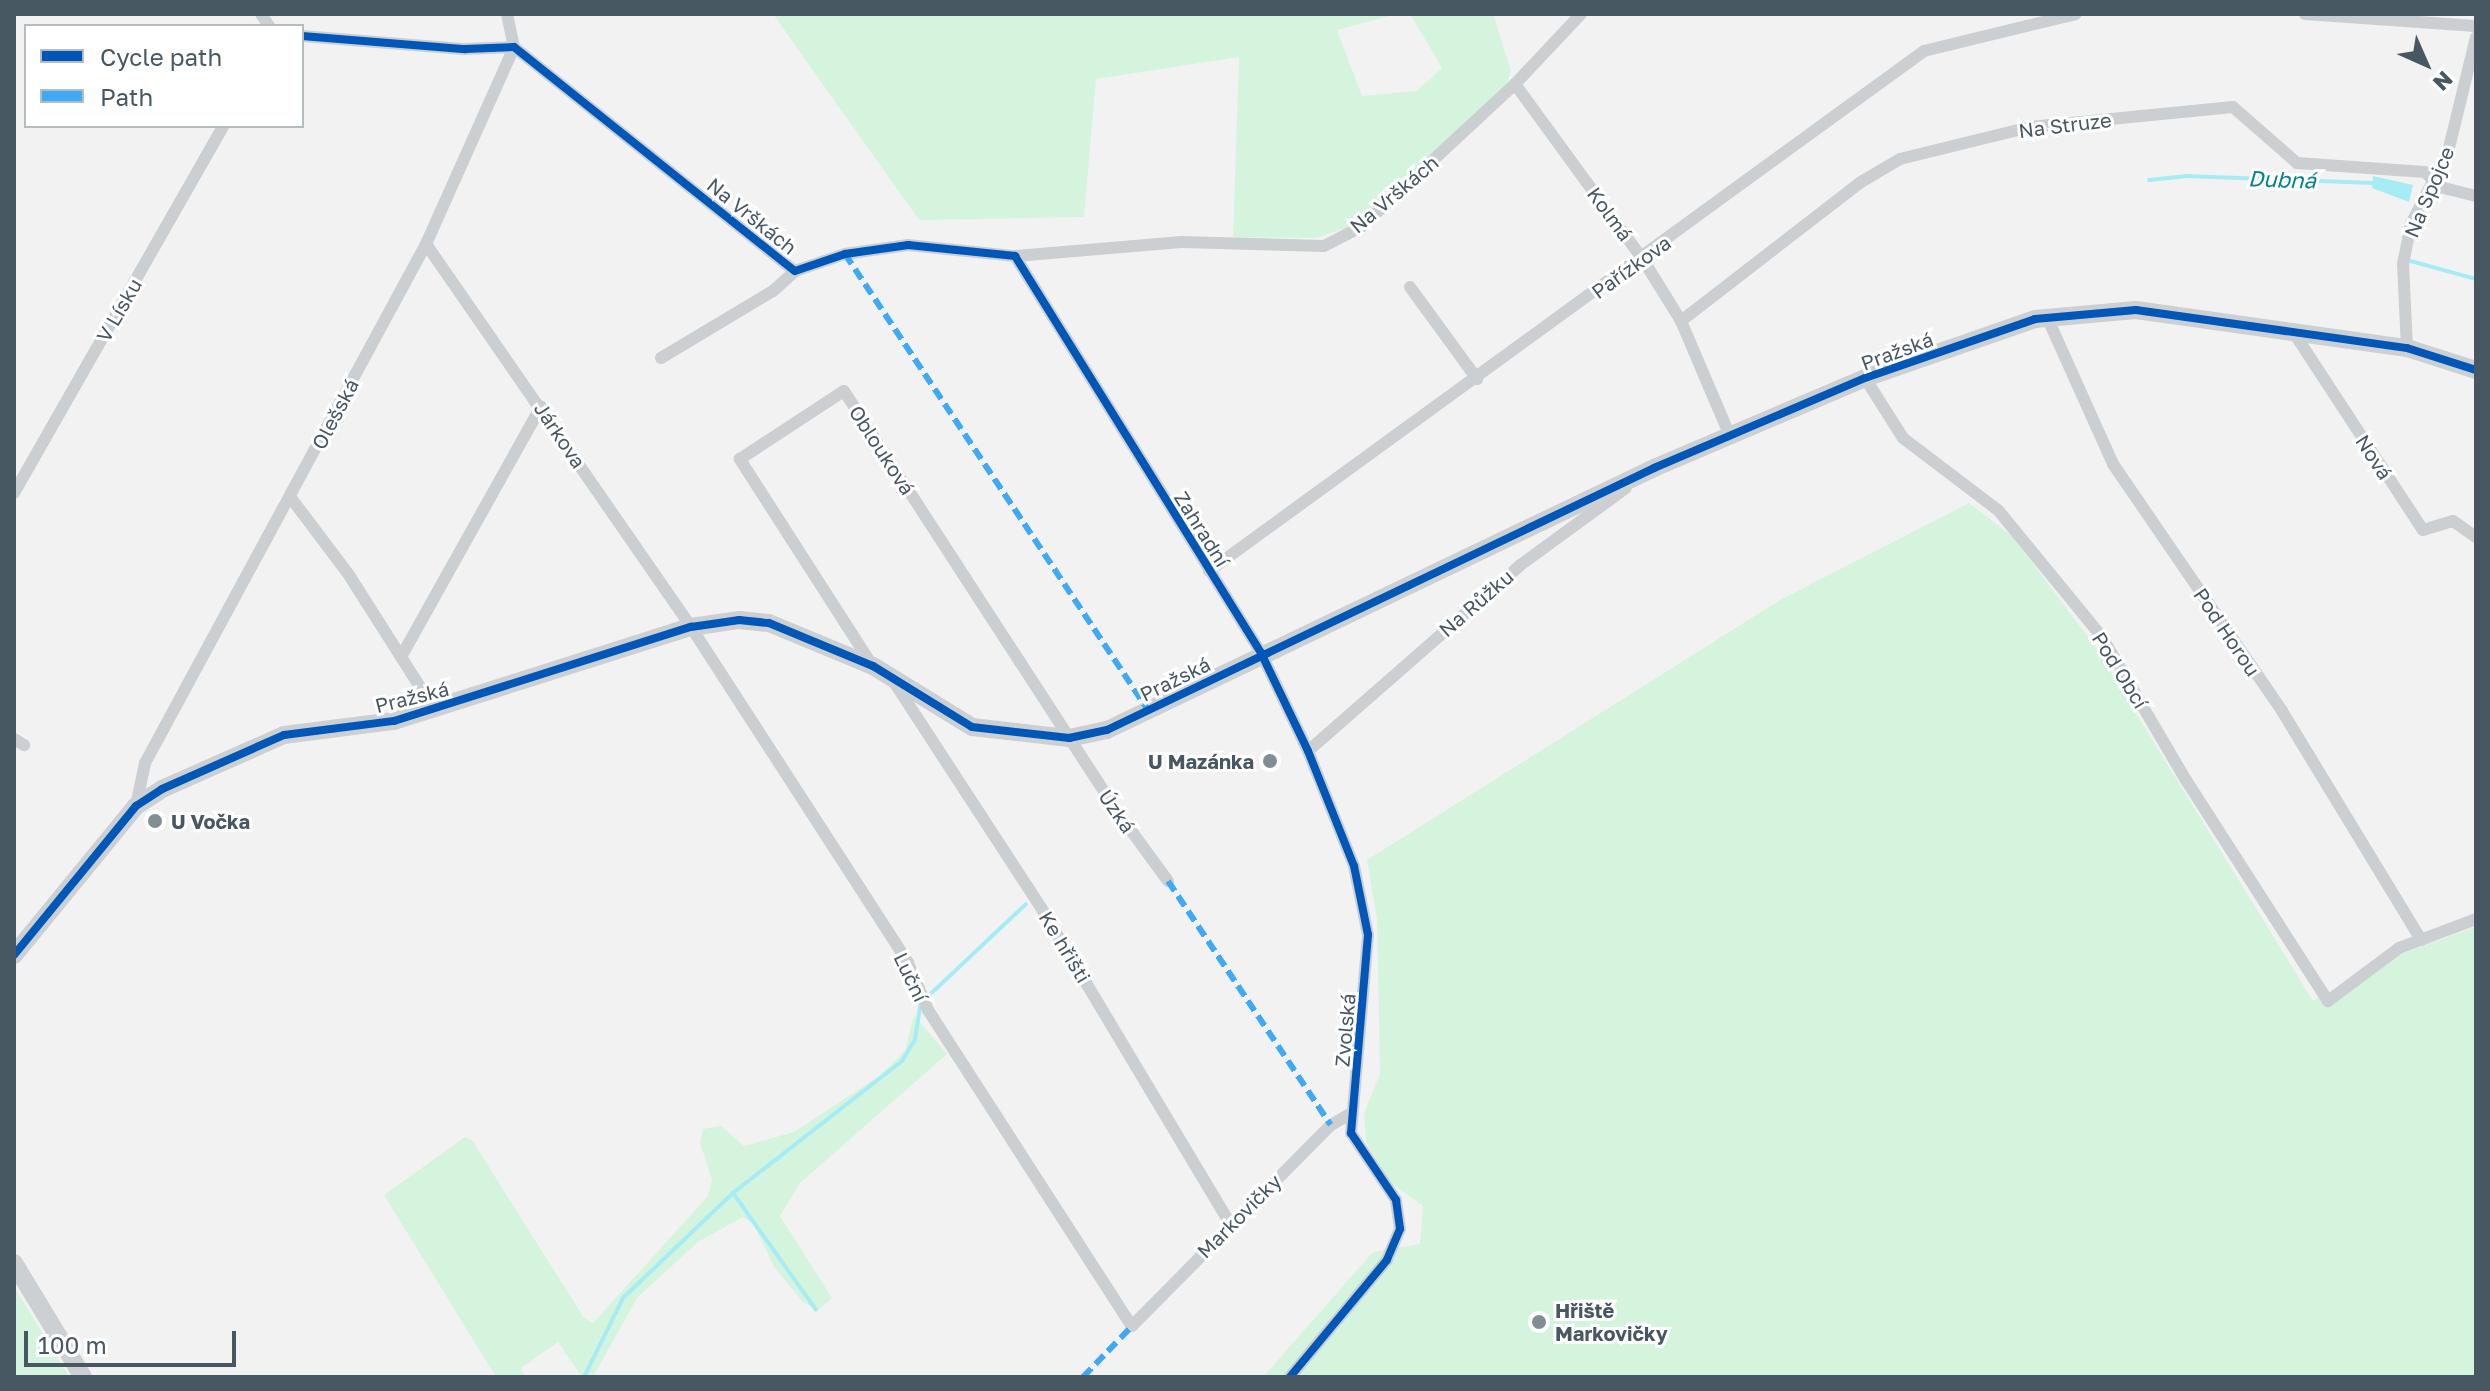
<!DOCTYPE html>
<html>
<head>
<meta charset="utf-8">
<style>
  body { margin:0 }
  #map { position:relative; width:2490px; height:1391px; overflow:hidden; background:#f3f2f2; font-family:"Golos Text",sans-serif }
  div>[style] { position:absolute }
  .green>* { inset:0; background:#d5f4de }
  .water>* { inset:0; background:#a6ecf5 }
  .stream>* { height:4px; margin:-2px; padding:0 2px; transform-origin:2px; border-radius:2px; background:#a6ecf5 }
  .street>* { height:12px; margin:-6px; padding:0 6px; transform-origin:6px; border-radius:6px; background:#cbcfd2 }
  .secondary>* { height:18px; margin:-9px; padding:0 9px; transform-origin:9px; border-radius:9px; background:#ccd0d3 }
  .quiet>* { height:6px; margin-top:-3px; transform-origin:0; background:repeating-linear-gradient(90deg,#3fa9f5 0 12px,transparent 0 18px) }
  .cycleway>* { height:8px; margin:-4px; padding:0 4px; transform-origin:4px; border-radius:4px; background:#0057b8 }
  .dots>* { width:22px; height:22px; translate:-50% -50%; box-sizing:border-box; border:4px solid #fff; border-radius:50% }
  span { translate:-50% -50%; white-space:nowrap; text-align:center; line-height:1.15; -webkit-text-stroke:6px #fff; paint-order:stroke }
  .street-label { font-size:20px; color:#475862 }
  .poi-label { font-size:20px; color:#475862; font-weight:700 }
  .right { translate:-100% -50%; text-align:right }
  .left { translate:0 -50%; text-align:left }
  .water-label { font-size:22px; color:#048290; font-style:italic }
  .frame { position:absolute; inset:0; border:16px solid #475862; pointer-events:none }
  .legend { position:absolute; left:24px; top:24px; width:280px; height:104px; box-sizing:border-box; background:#fff; border:2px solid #b5bcc0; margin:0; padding:10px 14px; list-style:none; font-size:24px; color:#475862 }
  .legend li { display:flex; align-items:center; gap:16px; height:40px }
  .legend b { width:40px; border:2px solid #b5bcc0 }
  .north { position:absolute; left:2386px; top:24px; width:80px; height:80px; -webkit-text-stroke:6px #fff; paint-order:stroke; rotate:135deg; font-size:22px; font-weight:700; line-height:32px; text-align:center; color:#475862 }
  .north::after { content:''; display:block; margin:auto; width:28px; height:36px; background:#475862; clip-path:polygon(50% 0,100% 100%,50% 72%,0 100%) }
  .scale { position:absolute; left:24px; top:1331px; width:212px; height:36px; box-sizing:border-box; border:4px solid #475862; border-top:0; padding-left:10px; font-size:24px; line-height:28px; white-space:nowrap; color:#475862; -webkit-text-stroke:6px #fff; paint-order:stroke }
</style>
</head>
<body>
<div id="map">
  <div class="green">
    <i style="clip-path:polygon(773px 14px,1397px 14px,1337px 30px,1362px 96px,1417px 91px,1442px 68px,1410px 14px,1493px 14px,1511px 71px,1507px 83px,1358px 224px,1316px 238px,1233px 237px,1239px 57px,1096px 79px,1084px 217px,919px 220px)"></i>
    <i style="clip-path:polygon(1969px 503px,2012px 536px,2094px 645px,2313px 1001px,2403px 953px,2476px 927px,2476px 1377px,1263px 1377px,1373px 1252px,1420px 1244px,1423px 1206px,1391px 1183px,1366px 1142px,1364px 1113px,1380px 1074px,1377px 920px,1367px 860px,1780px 600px)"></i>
    <i style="clip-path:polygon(914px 1015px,947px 1054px,800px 1183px,780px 1216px,832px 1298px,818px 1310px,803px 1302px,774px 1267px,754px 1225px,743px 1217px,698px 1242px,637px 1298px,593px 1377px,582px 1377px,558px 1342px,521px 1368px,525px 1377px,496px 1377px,384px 1195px,465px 1137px,472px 1140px,584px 1318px,593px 1323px,708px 1196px,712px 1179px,700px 1143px,703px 1129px,721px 1126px,744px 1146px,794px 1132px,879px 1076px,905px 1051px)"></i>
    <i style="clip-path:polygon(14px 1287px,53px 1350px,69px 1377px,14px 1377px)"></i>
  </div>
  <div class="water">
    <i style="clip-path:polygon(2373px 176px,2413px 185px,2409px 202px,2372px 188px)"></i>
  </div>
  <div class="stream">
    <i style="left:2149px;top:180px;width:36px;rotate:-6deg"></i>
    <i style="left:2185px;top:176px;width:189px;rotate:2.1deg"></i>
    <i style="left:2407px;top:260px;width:72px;rotate:15.4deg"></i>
    <i style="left:733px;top:1193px;width:143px;rotate:54.6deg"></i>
    <i style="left:584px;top:1377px;width:88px;rotate:-63.7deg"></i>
    <i style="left:623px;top:1298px;width:152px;rotate:-43.7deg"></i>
    <i style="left:733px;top:1193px;width:214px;rotate:-38deg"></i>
    <i style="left:902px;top:1061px;width:26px;rotate:-59deg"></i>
    <i style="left:915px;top:1039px;width:36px;rotate:-81deg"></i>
    <i style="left:921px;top:1003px;width:144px;rotate:-43.3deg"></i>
  </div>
  <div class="street">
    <i style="left:261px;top:14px;width:14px;rotate:56deg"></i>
    <i style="left:2305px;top:14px;width:171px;rotate:4deg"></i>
    <i style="left:302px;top:36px;width:164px;rotate:4.6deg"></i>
    <i style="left:465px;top:49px;width:49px;rotate:-2.3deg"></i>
    <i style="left:514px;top:47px;width:359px;rotate:38.6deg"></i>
    <i style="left:795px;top:271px;width:53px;rotate:-18.8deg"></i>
    <i style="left:845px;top:254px;width:64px;rotate:-8.1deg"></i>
    <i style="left:908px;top:245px;width:108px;rotate:5.9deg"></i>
    <i style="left:1015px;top:256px;width:167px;rotate:-4.8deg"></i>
    <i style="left:1181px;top:242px;width:143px;rotate:1.6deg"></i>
    <i style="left:1324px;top:246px;width:42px;rotate:-27.2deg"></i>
    <i style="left:1361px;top:227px;width:210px;rotate:-42.9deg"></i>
    <i style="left:1515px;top:84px;width:96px;rotate:-46.7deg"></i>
    <i style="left:1515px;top:84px;width:215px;rotate:53.9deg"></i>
    <i style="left:1642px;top:258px;width:74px;rotate:58.2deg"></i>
    <i style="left:1681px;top:321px;width:127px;rotate:66.9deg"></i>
    <i style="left:426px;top:244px;width:466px;rotate:55.3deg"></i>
    <i style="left:691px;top:627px;width:400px;rotate:57.1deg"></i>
    <i style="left:908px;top:963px;width:51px;rotate:66.9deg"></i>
    <i style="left:928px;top:1010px;width:376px;rotate:57.2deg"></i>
    <i style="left:1132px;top:1326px;width:283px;rotate:-45.3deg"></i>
    <i style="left:1331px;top:1125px;width:24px;rotate:-30deg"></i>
    <i style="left:1015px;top:256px;width:469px;rotate:58.2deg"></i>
    <i style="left:1262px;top:655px;width:106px;rotate:64.4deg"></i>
    <i style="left:1308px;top:751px;width:124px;rotate:68.2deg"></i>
    <i style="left:1354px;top:866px;width:70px;rotate:78.5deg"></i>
    <i style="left:1368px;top:935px;width:199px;rotate:94.9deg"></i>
    <i style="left:1351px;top:1133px;width:81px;rotate:56.1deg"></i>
    <i style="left:1396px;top:1200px;width:29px;rotate:82deg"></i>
    <i style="left:1400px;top:1229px;width:34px;rotate:113deg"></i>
    <i style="left:1387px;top:1260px;width:152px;rotate:129.7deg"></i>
    <i style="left:1410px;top:287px;width:114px;rotate:53.9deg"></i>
    <i style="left:2047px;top:317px;width:161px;rotate:65.8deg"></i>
    <i style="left:2113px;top:464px;width:299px;rotate:55.6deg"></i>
    <i style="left:2282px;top:711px;width:268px;rotate:58.7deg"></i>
    <i style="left:1681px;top:321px;width:227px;rotate:-37.7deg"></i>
    <i style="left:1861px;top:182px;width:45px;rotate:-30.5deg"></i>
    <i style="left:1900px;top:159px;width:134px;rotate:-13.8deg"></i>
    <i style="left:2030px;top:127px;width:204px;rotate:-5.6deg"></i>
    <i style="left:2233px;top:107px;width:85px;rotate:41.2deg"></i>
    <i style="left:2297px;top:163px;width:128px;rotate:4deg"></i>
    <i style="left:2425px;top:172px;width:21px;rotate:45deg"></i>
    <i style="left:2440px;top:187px;width:37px;rotate:14deg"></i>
    <i style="left:2294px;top:333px;width:235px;rotate:56.8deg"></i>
    <i style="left:2423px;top:530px;width:31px;rotate:-17deg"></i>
    <i style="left:2453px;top:521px;width:28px;rotate:35deg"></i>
    <i style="left:2407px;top:348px;width:84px;rotate:-92.7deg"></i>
    <i style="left:2403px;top:264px;width:41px;rotate:-78.7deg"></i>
    <i style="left:2411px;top:224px;width:81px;rotate:-62.8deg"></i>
    <i style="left:2448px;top:152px;width:118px;rotate:-76.3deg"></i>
    <i style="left:661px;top:358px;width:131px;rotate:-30.9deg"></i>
    <i style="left:773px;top:291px;width:30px;rotate:-42deg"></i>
    <i style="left:1865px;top:378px;width:71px;rotate:57.7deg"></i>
    <i style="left:1903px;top:438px;width:119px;rotate:37.2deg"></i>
    <i style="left:1998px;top:510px;width:164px;rotate:50.7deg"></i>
    <i style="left:2102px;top:637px;width:166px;rotate:59.6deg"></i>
    <i style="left:2186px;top:780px;width:263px;rotate:57.3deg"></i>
    <i style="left:2328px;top:1001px;width:89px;rotate:-36.7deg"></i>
    <i style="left:2399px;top:948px;width:82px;rotate:-20.6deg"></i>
    <i style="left:14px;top:493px;width:422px;rotate:-60.3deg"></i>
    <i style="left:291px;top:498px;width:96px;rotate:53deg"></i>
    <i style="left:349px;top:575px;width:159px;rotate:57.6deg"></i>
    <i style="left:1209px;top:571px;width:884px;rotate:-36.03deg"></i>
    <i style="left:1924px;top:51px;width:156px;rotate:-13.7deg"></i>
    <i style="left:401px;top:657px;width:287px;rotate:-60.8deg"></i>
    <i style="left:872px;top:665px;width:245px;rotate:-122.7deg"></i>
    <i style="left:740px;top:459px;width:124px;rotate:-33.2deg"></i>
    <i style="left:844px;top:391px;width:500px;rotate:57deg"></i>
    <i style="left:1116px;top:810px;width:88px;rotate:53.8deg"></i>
    <i style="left:894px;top:682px;width:273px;rotate:56.9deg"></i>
    <i style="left:1043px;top:911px;width:364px;rotate:59.1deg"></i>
    <i style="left:14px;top:739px;width:12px;rotate:31deg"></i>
    <i style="left:1308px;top:751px;width:281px;rotate:-41.2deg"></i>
    <i style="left:1519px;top:566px;width:132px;rotate:-36.1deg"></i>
    <i style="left:136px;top:806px;width:44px;rotate:-78.2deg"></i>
    <i style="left:145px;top:763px;width:590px;rotate:-61.57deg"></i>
    <i style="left:426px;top:244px;width:216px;rotate:-65.9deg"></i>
    <i style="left:514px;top:47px;width:34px;rotate:-102deg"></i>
  </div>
  <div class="secondary">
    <i style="left:14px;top:955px;width:193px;rotate:-50.7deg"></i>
    <i style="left:136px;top:806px;width:31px;rotate:-33deg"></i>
    <i style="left:162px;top:789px;width:133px;rotate:-23.9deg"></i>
    <i style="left:284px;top:735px;width:111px;rotate:-7.3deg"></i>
    <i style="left:394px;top:721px;width:312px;rotate:-17.6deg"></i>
    <i style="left:691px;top:627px;width:49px;rotate:-8.3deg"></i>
    <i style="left:739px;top:620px;width:30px;rotate:6deg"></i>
    <i style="left:769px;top:623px;width:113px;rotate:22.5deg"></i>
    <i style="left:873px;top:666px;width:116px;rotate:31.6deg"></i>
    <i style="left:972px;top:727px;width:98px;rotate:6.5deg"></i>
    <i style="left:1069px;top:738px;width:39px;rotate:-12deg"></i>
    <i style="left:1107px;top:730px;width:607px;rotate:-25.59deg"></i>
    <i style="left:1654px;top:468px;width:229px;rotate:-23.1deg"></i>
    <i style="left:1865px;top:378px;width:180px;rotate:-19.1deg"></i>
    <i style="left:2035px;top:319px;width:101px;rotate:-5.1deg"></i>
    <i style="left:2136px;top:310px;width:274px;rotate:8deg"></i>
    <i style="left:2407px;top:348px;width:72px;rotate:17.7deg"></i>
    <i style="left:14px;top:1263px;width:133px;rotate:58.8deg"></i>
  </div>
  <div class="quiet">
    <i style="left:845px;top:254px;width:547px;rotate:56.4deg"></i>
    <i style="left:1168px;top:881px;width:293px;rotate:56.3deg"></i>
    <i style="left:1083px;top:1377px;width:71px;rotate:-46.1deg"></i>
  </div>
  <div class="cycleway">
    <i style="left:302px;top:36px;width:164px;rotate:4.6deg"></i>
    <i style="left:465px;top:49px;width:49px;rotate:-2.3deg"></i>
    <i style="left:514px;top:47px;width:359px;rotate:38.6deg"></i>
    <i style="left:795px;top:271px;width:53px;rotate:-18.8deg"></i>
    <i style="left:845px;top:254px;width:64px;rotate:-8.1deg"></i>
    <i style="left:908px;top:245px;width:108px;rotate:5.9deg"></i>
    <i style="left:1015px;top:256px;width:469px;rotate:58.2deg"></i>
    <i style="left:1262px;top:655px;width:106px;rotate:64.4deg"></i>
    <i style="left:1308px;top:751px;width:124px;rotate:68.2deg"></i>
    <i style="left:1354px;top:866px;width:70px;rotate:78.5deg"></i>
    <i style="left:1368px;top:935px;width:199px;rotate:94.9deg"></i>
    <i style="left:1351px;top:1133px;width:81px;rotate:56.1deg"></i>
    <i style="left:1396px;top:1200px;width:29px;rotate:82deg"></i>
    <i style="left:1400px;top:1229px;width:34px;rotate:113deg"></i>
    <i style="left:1387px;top:1260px;width:152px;rotate:129.7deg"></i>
    <i style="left:14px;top:955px;width:193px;rotate:-50.7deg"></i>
    <i style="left:136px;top:806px;width:31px;rotate:-33deg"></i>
    <i style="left:162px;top:789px;width:133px;rotate:-23.9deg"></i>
    <i style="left:284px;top:735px;width:111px;rotate:-7.3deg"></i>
    <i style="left:394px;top:721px;width:312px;rotate:-17.6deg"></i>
    <i style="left:691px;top:627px;width:49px;rotate:-8.3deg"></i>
    <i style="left:739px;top:620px;width:30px;rotate:6deg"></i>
    <i style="left:769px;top:623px;width:113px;rotate:22.5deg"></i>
    <i style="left:873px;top:666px;width:116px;rotate:31.6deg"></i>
    <i style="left:972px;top:727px;width:98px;rotate:6.5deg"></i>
    <i style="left:1069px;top:738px;width:39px;rotate:-12deg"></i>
    <i style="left:1107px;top:730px;width:607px;rotate:-25.59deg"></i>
    <i style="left:1654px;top:468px;width:229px;rotate:-23.1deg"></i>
    <i style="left:1865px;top:378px;width:180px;rotate:-19.1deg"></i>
    <i style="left:2035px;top:319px;width:101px;rotate:-5.1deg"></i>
    <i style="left:2136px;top:310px;width:274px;rotate:8deg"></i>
    <i style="left:2407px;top:348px;width:72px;rotate:17.7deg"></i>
  </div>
  <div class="dots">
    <i style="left:1270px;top:761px;background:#838e94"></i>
    <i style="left:155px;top:821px;background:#838e94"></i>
    <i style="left:1539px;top:1322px;background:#838e94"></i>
  </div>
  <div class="street-label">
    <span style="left:2065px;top:125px;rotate:-7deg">Na Struze</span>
    <span style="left:2429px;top:192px;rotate:-67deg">Na Spojce</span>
    <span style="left:1394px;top:194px;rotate:-40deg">Na Vrškách</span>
    <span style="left:1610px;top:214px;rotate:54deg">Kolmá</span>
    <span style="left:752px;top:216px;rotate:39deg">Na Vrškách</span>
    <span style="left:1631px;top:267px;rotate:-36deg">Pařízkova</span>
    <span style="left:119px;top:310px;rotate:-60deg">V Lísku</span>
    <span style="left:1897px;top:351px;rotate:-20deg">Pražská</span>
    <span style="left:335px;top:414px;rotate:-62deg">Olešská</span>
    <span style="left:560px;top:435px;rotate:56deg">Járkova</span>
    <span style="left:882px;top:450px;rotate:57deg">Oblouková</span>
    <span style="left:2374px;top:457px;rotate:57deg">Nová</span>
    <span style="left:1202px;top:529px;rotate:58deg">Zahradní</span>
    <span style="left:1476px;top:603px;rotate:-41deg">Na Růžku</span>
    <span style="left:2227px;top:632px;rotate:56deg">Pod Horou</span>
    <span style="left:2120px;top:670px;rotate:58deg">Pod Obcí</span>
    <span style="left:1175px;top:679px;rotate:-26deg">Pražská</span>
    <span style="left:412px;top:697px;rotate:-14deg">Pražská</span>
    <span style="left:1117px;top:811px;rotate:56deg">Úzká</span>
    <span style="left:1065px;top:947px;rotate:59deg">Ke hřišti</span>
    <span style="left:911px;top:977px;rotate:64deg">Luční</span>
    <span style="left:1345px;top:1030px;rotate:-85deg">Zvolská</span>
    <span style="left:1239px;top:1216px;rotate:-45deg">Markovičky</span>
  </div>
  <div class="poi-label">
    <span class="right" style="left:1254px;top:761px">U Mazánka</span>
    <span class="left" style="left:171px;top:821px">U Vočka</span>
    <span class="left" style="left:1555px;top:1322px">Hřiště<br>Markovičky</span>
  </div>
  <div class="water-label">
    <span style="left:2282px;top:179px;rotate:2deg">Dubná</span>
  </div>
  <div class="frame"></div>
  <ul class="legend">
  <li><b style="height:10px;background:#0057b8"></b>Cycle path</li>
  <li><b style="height:10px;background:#3fa9f5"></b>Path</li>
  </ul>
  <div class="north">N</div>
  <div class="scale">100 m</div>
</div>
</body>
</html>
